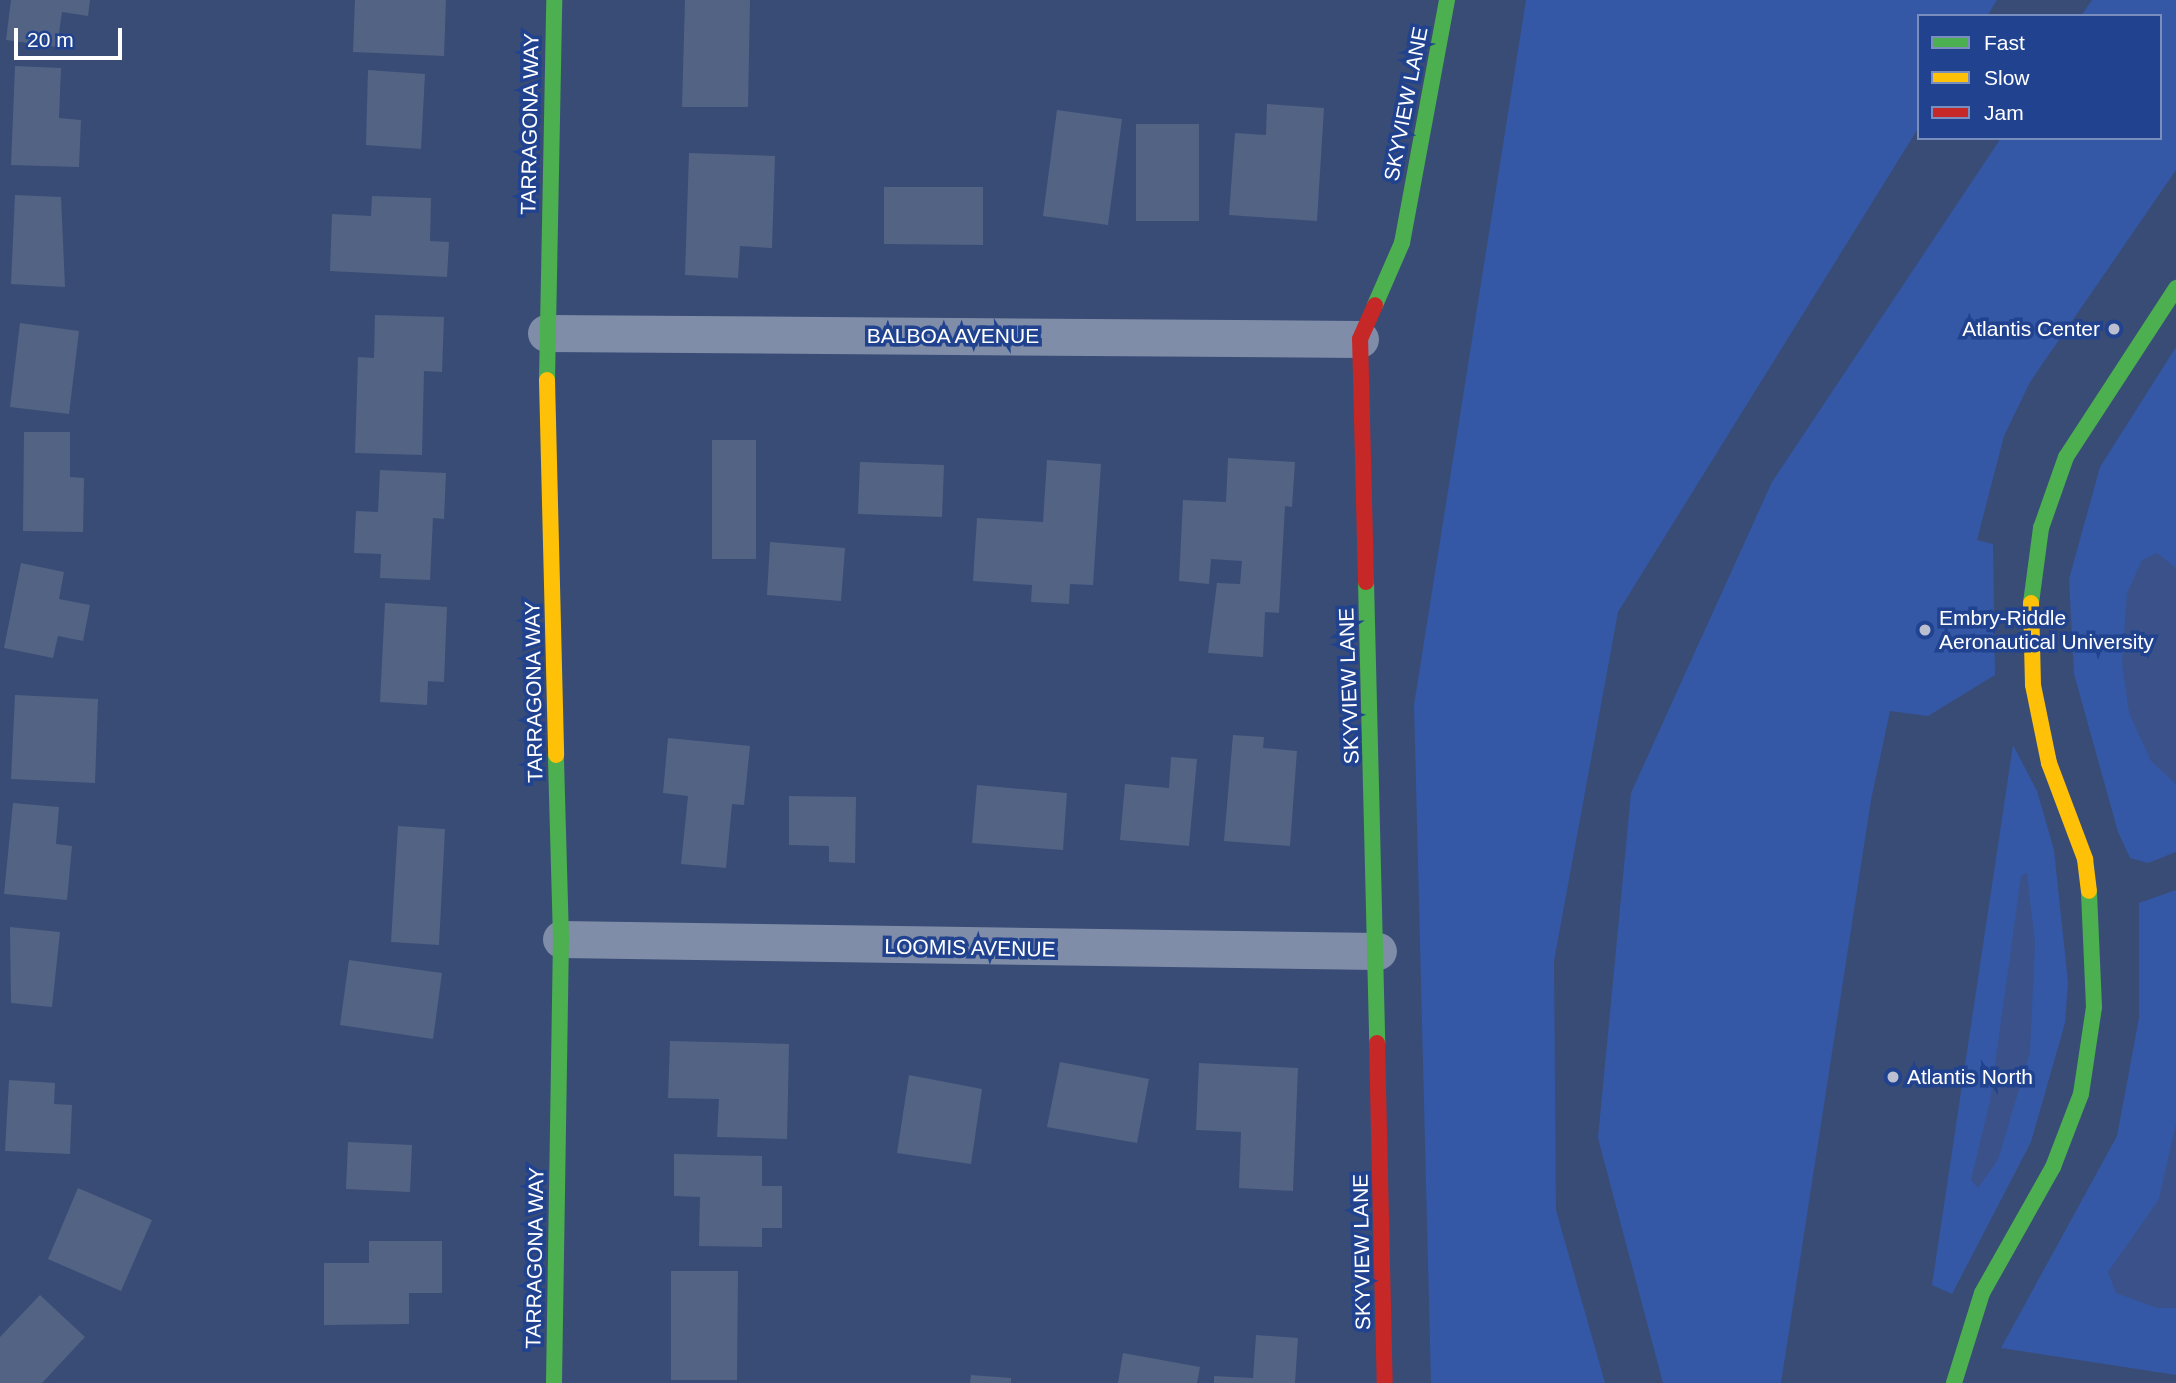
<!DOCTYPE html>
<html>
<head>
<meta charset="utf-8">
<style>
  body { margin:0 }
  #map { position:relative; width:2176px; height:1383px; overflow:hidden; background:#394c76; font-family:Helvetica,sans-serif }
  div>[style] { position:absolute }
  .green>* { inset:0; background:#3458a5 }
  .water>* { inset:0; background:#3a5289 }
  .building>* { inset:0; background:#536384 }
  .street>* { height:37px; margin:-18.5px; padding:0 18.5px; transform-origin:18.5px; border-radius:18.5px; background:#808da9 }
  .fast>* { height:16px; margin:-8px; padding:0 8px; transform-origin:8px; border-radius:8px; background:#4caf50 }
  .slow>* { height:16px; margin:-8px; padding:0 8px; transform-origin:8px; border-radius:8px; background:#ffc107 }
  .jam>* { height:16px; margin:-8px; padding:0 8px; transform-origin:8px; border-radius:8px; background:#c62828 }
  .dots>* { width:19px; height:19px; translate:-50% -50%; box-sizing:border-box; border:4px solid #20428f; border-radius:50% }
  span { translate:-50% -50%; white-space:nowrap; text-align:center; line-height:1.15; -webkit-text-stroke:7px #20428f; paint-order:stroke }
  .street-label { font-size:21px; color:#fff }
  .poi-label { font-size:21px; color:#fff }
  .right { translate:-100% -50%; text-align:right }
  .left { translate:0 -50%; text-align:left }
  .legend { position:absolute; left:1917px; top:14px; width:245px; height:126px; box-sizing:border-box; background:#20428f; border:2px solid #798ebc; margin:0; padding:9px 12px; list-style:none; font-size:21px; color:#fff }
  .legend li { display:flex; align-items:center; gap:14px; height:35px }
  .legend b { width:35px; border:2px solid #798ebc }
  .scale { position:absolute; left:14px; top:28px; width:108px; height:32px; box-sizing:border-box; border:4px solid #fff; border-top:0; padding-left:9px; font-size:21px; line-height:24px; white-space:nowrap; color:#fff; -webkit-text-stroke:5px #20428f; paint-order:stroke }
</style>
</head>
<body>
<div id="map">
  <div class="green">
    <i style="clip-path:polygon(1526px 0,1997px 0,1987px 16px,1919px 16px,1919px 127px,1618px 612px,1554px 961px,1556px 1210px,1605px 1383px,1431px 1383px,1414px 705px)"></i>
    <i style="clip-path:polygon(2092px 0,2176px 0,2176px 170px,2030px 382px,2004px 436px,1977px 540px,1993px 544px,1995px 675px,1928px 716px,1890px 711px,1871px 800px,1781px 1383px,1663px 1383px,1598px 1138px,1631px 793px,1772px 482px,2001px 138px,2160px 138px,2160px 16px,2081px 16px)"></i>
    <i style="clip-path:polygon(2176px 347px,2176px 852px,2148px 863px,2130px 858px,2118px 832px,2074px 674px,2069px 579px,2100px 467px)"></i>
    <i style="clip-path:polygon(2013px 745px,2037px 791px,2054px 850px,2068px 982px,2065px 1023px,2031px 1142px,1952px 1294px,1932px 1285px)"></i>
    <i style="clip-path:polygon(2176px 890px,2176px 1375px,2001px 1348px,2117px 1136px,2139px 1018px,2139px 903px)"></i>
  </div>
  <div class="water">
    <i style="clip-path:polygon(2157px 553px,2176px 568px,2176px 784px,2151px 761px,2129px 713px,2122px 663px,2127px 593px,2142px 560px)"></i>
    <i style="clip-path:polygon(2027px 873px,2035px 943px,2030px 1052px,1998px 1160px,1978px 1188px,1971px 1180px,1990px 1101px,2021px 876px)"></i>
    <i style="clip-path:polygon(2176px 1123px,2176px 1308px,2157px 1308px,2116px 1293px,2108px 1272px,2159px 1199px)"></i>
  </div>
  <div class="building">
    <i style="clip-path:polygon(11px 0,90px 0,88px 16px,62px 12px,57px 47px,6px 40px)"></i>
    <i style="clip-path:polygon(355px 0,446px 0,444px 56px,353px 52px)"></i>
    <i style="clip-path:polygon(685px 0,750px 0,748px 107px,682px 107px)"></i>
    <i style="clip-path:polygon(15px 66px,61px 68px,59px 118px,81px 120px,79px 167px,11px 165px)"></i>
    <i style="clip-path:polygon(368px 70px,425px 74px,421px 149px,366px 145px)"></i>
    <i style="clip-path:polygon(1267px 104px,1324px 108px,1317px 221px,1229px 215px,1235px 133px,1266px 135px)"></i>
    <i style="clip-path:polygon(1057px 110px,1122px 119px,1108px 225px,1043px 216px)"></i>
    <i style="clip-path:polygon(1136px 124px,1199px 124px,1199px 221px,1136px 221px)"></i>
    <i style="clip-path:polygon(689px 153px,775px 156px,772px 248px,740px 246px,738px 278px,685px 275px)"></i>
    <i style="clip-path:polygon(884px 187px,983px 187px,983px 245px,884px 244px)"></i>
    <i style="clip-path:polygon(15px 195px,61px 197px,65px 287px,11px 284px)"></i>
    <i style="clip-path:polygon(372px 196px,431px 198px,430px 241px,449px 242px,447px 277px,330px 271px,332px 214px,371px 216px)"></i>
    <i style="clip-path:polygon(375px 315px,444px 317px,442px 372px,424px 371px,422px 455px,355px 453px,358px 357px,374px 358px)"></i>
    <i style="clip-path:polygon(20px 323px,79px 331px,69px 414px,10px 407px)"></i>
    <i style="clip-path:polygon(24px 432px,70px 432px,70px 477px,84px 478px,83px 532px,23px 531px)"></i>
    <i style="clip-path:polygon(712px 440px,756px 440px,756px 559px,712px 559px)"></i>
    <i style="clip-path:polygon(1228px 458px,1295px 462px,1292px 507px,1285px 506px,1279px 613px,1265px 612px,1263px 657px,1208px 653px,1217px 583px,1240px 584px,1242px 561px,1211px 559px,1209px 584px,1179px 581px,1183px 500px,1226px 502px)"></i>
    <i style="clip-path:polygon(1047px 460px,1101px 464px,1093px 585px,1070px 584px,1069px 604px,1031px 602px,1032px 585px,973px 581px,977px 518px,1043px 522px)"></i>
    <i style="clip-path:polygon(860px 462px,944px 465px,942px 517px,858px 514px)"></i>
    <i style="clip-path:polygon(380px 470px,446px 473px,444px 519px,433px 518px,430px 580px,380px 578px,381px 554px,354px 553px,356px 511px,378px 512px)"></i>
    <i style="clip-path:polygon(770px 542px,845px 548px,841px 601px,767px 595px)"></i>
    <i style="clip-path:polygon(21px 563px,64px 572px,59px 599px,90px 605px,83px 641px,58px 636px,53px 658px,4px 648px)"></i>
    <i style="clip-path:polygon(385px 603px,447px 607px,444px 682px,428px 681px,427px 705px,380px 702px)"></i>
    <i style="clip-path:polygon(15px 695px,98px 699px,95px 783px,11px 779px)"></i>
    <i style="clip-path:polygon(1233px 735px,1264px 737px,1263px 748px,1297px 751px,1290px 846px,1224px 841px)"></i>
    <i style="clip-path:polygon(668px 738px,750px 746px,744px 805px,732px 804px,726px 868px,681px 864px,688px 796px,663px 793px)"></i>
    <i style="clip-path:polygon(1171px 757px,1197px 759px,1189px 846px,1120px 840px,1125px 784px,1169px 788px)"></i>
    <i style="clip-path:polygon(977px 785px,1067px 793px,1063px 850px,972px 843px)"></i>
    <i style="clip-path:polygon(789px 796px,856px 797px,855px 863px,829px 862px,829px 846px,789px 845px)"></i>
    <i style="clip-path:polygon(13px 803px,59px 807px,56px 844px,72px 846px,67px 900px,4px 894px)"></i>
    <i style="clip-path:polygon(398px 826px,445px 829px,439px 945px,391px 942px)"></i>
    <i style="clip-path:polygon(10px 927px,60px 932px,52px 1007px,11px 1003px)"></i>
    <i style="clip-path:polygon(349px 960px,442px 973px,433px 1039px,340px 1025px)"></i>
    <i style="clip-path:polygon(670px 1041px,789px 1044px,787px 1139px,717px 1137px,719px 1099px,668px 1098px)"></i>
    <i style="clip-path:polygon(1060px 1062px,1149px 1079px,1137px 1143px,1047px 1127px)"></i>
    <i style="clip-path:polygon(1199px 1063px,1298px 1068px,1293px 1191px,1239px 1188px,1241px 1132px,1196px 1130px)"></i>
    <i style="clip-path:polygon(909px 1075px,982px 1089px,971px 1164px,897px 1153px)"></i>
    <i style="clip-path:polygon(9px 1080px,55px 1083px,54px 1104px,72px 1105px,70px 1154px,5px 1151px)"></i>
    <i style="clip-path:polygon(348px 1142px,412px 1145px,410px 1192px,346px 1189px)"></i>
    <i style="clip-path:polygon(674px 1154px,762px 1156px,762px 1186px,782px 1186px,782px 1228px,762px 1228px,762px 1247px,699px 1246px,700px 1197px,674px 1196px)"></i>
    <i style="clip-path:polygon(78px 1188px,152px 1220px,121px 1291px,48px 1259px)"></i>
    <i style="clip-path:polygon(369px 1241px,442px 1241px,442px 1293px,409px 1293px,409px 1324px,324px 1325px,324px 1263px,369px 1263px)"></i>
    <i style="clip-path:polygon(671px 1271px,738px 1271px,737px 1380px,671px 1380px)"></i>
    <i style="clip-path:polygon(40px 1295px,85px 1337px,42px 1383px,0 1383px,0 1337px)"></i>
    <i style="clip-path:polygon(1256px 1335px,1298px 1338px,1295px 1383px,1214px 1383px,1214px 1376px,1253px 1378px)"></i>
    <i style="clip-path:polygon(1123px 1353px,1200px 1367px,1197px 1383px,1118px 1383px)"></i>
    <i style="clip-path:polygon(971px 1375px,1011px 1378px,1011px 1383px,970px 1383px)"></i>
  </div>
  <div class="street">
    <i style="left:546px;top:333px;width:814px;rotate:0.42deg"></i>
    <i style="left:561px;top:939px;width:817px;rotate:0.84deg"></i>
  </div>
  <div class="fast">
    <i style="left:1375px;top:305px;width:68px;rotate:-66.5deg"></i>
    <i style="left:1402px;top:243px;width:247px;rotate:-79.5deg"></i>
    <i style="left:547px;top:380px;width:380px;rotate:-88.9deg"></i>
    <i style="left:1366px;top:582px;width:461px;rotate:88.6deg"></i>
    <i style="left:2031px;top:603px;width:76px;rotate:-82.4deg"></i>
    <i style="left:2041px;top:528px;width:75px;rotate:-70.6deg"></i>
    <i style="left:2066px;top:457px;width:202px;rotate:-56.9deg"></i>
    <i style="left:554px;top:1383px;width:444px;rotate:-89.1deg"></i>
    <i style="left:561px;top:939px;width:184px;rotate:-91.6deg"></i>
    <i style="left:1954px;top:1383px;width:94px;rotate:-72.7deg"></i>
    <i style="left:1982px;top:1293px;width:145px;rotate:-60.6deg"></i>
    <i style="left:2053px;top:1167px;width:78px;rotate:-69deg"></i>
    <i style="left:2081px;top:1094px;width:88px;rotate:-81.5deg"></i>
    <i style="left:2094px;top:1007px;width:116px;rotate:-92.5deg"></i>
  </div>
  <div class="slow">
    <i style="left:547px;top:380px;width:375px;rotate:88.6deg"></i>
    <i style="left:2031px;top:603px;width:82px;rotate:88.6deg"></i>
    <i style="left:2033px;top:685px;width:80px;rotate:78.4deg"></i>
    <i style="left:2049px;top:763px;width:103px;rotate:69.4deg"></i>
    <i style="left:2085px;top:859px;width:32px;rotate:83deg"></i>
  </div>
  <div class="jam">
    <i style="left:1366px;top:582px;width:243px;rotate:-91.4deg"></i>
    <i style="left:1360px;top:339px;width:37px;rotate:-66deg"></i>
    <i style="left:1377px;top:1043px;width:340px;rotate:88.7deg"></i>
  </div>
  <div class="dots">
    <i style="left:2114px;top:329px;background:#bac0cf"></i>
    <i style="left:1925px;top:630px;background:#bac0cf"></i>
    <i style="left:1893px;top:1077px;background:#bac0cf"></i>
  </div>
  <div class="street-label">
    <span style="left:1406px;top:104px;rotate:-79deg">SKYVIEW LANE</span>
    <span style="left:530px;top:124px;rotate:-89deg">TARRAGONA WAY</span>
    <span style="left:953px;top:336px">BALBOA AVENUE</span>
    <span style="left:1349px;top:686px;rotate:-92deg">SKYVIEW LANE</span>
    <span style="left:534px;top:692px;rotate:-91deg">TARRAGONA WAY</span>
    <span style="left:970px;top:948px;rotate:1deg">LOOMIS AVENUE</span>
    <span style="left:1362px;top:1252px;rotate:-91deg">SKYVIEW LANE</span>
    <span style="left:535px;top:1258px;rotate:-89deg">TARRAGONA WAY</span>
  </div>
  <div class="poi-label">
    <span class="right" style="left:2100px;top:329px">Atlantis Center</span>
    <span class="left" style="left:1939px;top:630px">Embry-Riddle<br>Aeronautical University</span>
    <span class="left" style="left:1907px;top:1077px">Atlantis North</span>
  </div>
  <ul class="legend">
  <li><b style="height:9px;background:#4caf50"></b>Fast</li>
  <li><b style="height:9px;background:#ffc107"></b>Slow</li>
  <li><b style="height:9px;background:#c62828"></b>Jam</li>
  </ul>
  <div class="scale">20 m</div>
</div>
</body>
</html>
